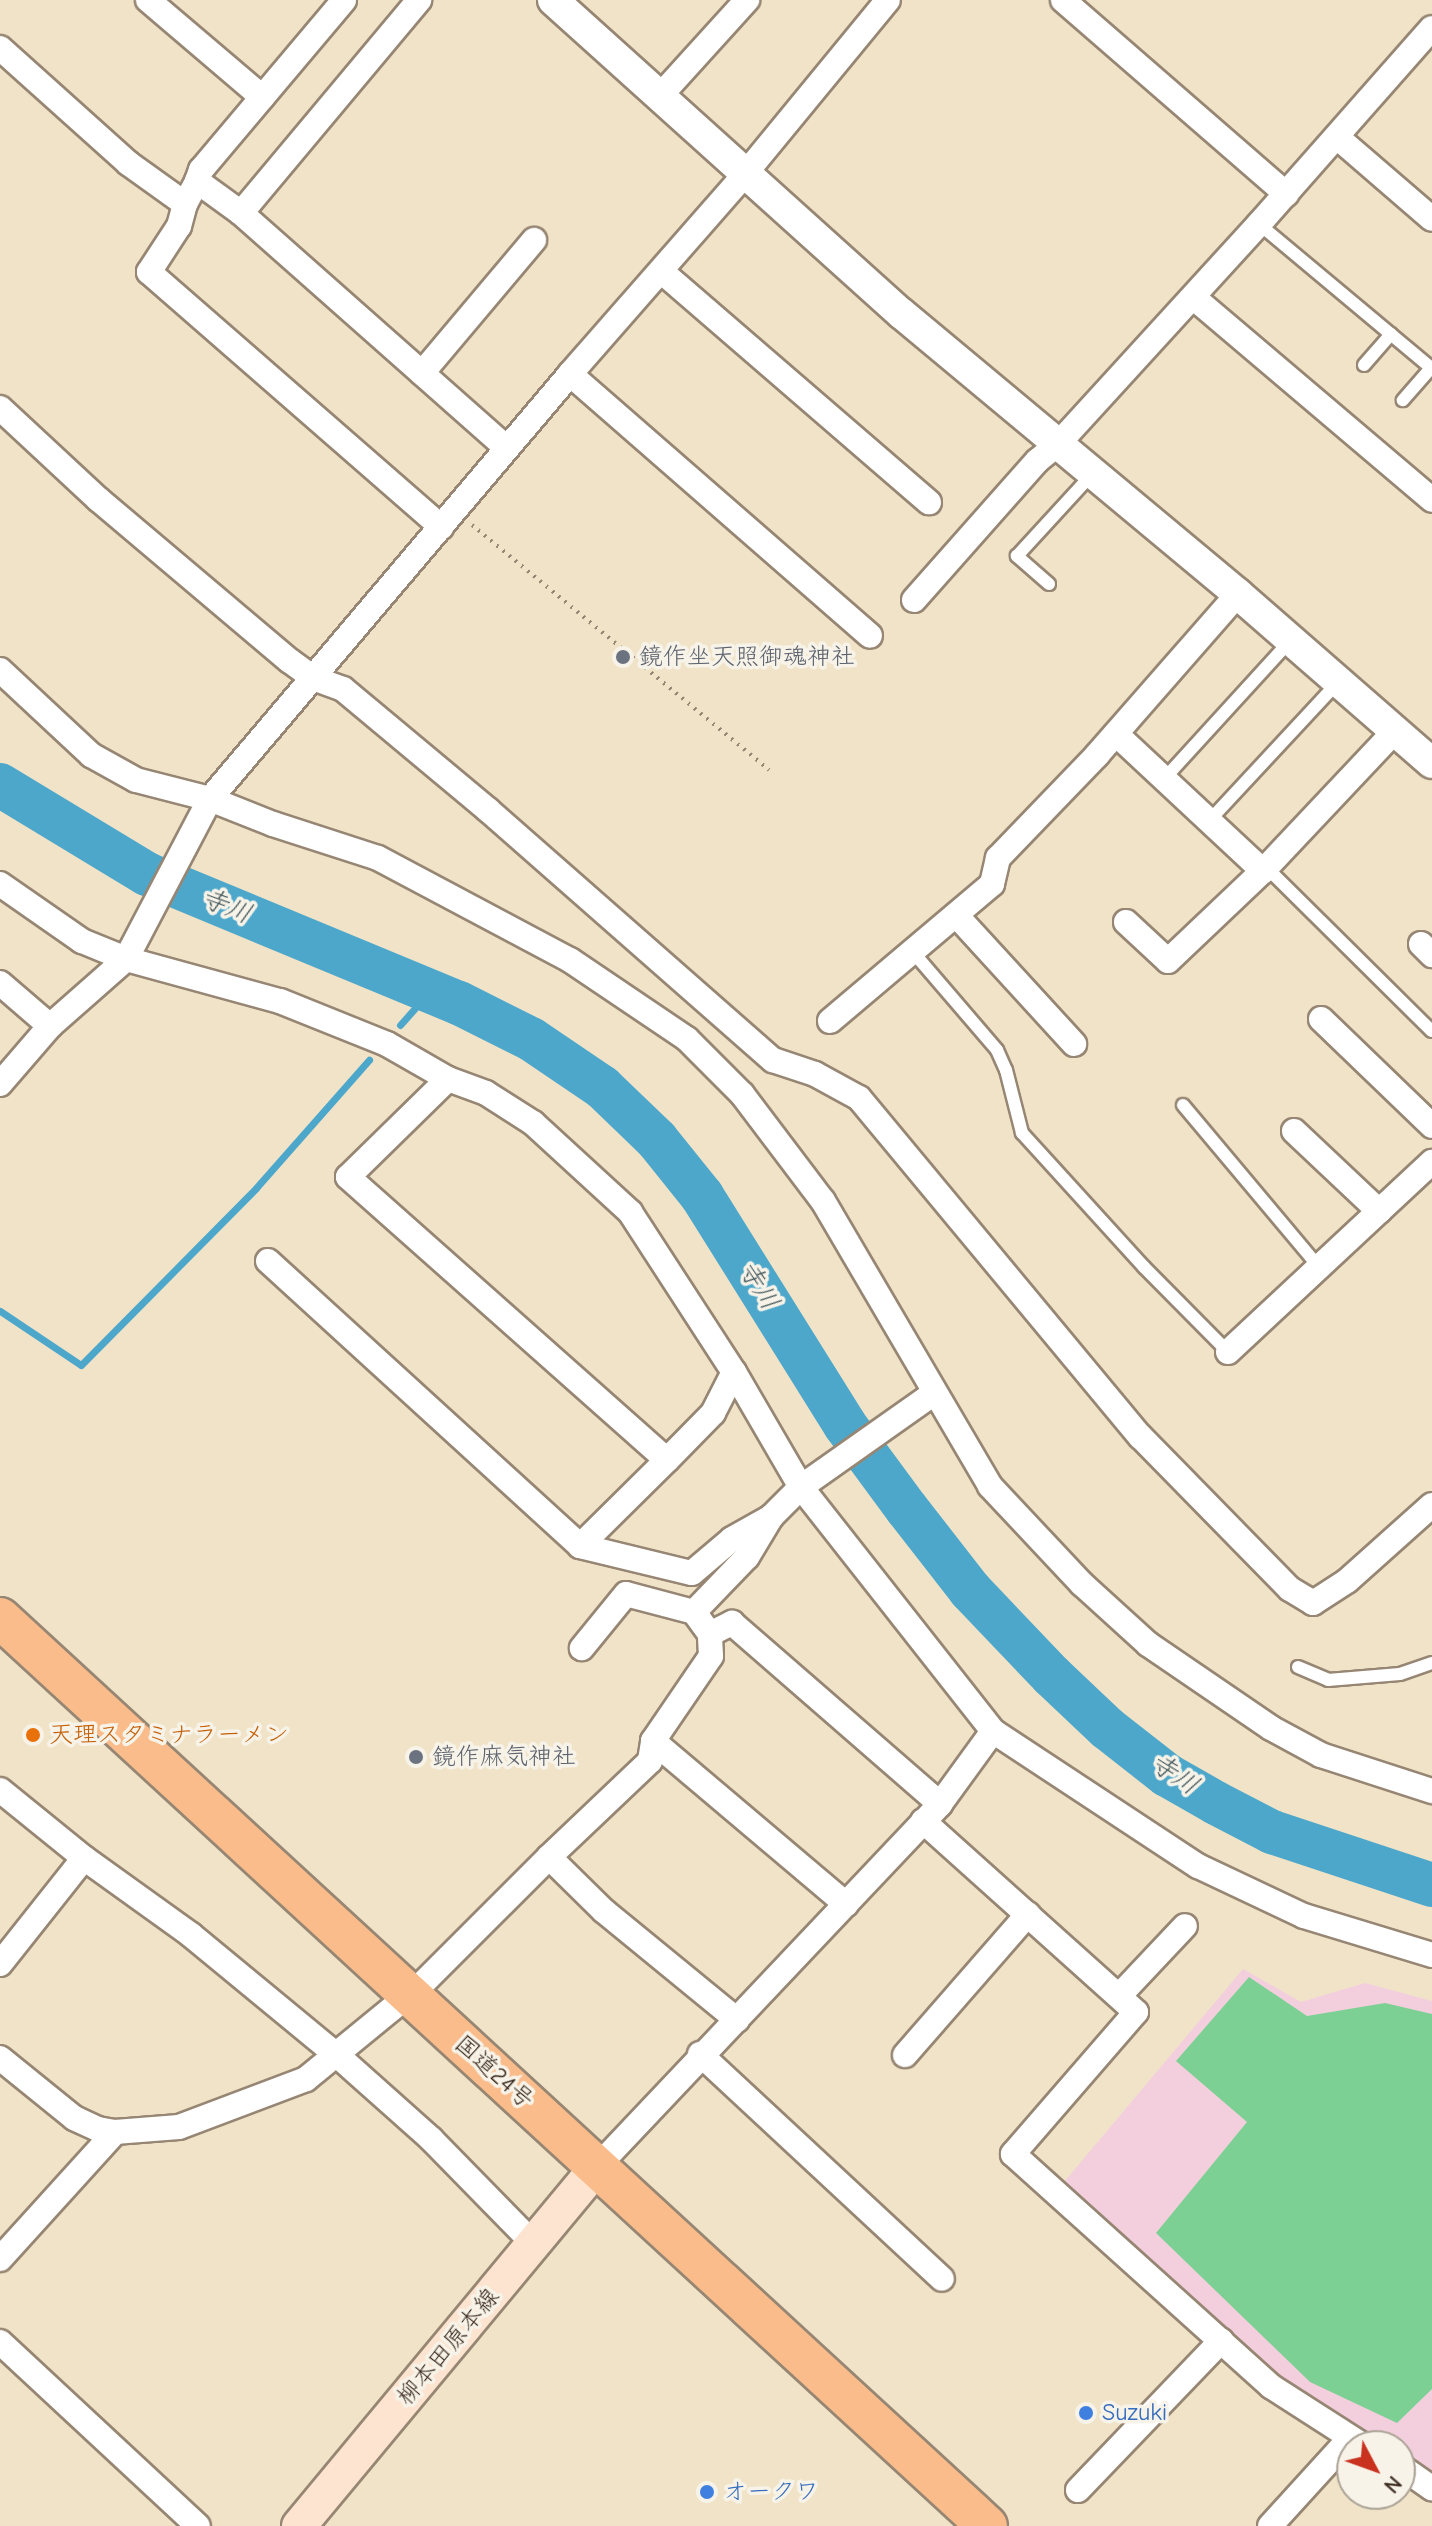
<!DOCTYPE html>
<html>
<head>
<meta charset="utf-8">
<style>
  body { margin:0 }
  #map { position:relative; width:1432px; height:2526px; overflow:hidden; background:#f0e3c8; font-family:"Comic Neue","Klee One",sans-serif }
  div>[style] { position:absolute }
  .built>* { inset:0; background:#f3cfde }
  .green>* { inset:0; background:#7dd093 }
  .stream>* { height:7px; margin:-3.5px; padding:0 3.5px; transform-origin:3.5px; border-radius:3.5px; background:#4da7cb }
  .river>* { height:44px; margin:-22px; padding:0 22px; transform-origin:22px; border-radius:22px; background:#4da7cb }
  .path>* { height:4px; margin-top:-2px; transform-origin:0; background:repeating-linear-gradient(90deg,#968673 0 2px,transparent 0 8px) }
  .roads { filter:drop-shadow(2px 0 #968673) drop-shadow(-2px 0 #968673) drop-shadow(0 2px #968673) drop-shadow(0 -2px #968673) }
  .service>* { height:12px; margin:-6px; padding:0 6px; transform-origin:6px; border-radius:6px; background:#fff }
  .minor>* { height:24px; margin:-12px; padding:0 12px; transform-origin:12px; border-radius:12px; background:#fff }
  .tertiary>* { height:30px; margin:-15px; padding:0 15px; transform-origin:15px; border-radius:15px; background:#fff }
  .secondary>* { height:34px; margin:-17px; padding:0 17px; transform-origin:17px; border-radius:17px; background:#fde4d0 }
  .trunk>* { height:40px; margin:-20px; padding:0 20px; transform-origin:20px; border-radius:20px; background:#f9bc8a }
  .dots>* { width:22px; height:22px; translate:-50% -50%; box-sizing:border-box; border:4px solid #f7f3e8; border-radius:50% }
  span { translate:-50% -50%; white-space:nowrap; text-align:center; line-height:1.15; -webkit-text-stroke:7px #f7f3e8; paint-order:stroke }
  .worship-label { font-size:24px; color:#5b616d }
  .left { translate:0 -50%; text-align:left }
  .food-label { font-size:24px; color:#c56008 }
  .street-label { font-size:24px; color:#3b2a1e }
  .shop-label { font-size:24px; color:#366cbe }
  .water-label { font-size:26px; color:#41565b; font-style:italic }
  .north { position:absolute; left:1336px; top:2430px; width:80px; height:80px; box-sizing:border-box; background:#f7f3e8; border:2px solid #aca397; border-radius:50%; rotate:131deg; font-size:22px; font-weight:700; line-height:32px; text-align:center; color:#3b2a1e }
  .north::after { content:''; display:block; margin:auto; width:28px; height:36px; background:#c8321e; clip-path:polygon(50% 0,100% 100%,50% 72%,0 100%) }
</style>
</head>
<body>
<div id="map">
  <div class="built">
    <i style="clip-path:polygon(1243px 1969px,1301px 2002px,1365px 1983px,1432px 2001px,1432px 2487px,1400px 2460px,1400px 2446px,1383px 2446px,1296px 2399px,1059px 2188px)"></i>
  </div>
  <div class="green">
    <i style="clip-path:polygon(1249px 1977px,1307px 2016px,1385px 2003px,1432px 2014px,1432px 2389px,1397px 2423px,1310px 2382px,1156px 2233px,1247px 2122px,1176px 2061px)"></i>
  </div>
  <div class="stream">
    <i style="left:400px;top:1025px;width:47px;rotate:-48.5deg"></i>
    <i style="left:0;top:1311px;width:97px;rotate:33.7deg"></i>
    <i style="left:81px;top:1365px;width:249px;rotate:-45.3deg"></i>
    <i style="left:256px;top:1188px;width:171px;rotate:-48.6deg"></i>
  </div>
  <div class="river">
    <i style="left:0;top:785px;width:172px;rotate:31.2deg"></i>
    <i style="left:147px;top:874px;width:338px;rotate:22.5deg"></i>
    <i style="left:459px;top:1003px;width:80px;rotate:26.6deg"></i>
    <i style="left:531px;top:1039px;width:86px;rotate:34.1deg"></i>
    <i style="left:602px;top:1087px;width:76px;rotate:43.9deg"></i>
    <i style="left:657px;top:1140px;width:72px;rotate:51.2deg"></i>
    <i style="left:702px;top:1196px;width:270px;rotate:58deg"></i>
    <i style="left:845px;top:1425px;width:104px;rotate:53.6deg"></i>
    <i style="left:907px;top:1509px;width:103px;rotate:52.1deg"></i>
    <i style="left:970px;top:1590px;width:119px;rotate:46.4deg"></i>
    <i style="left:1052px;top:1676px;width:76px;rotate:43.4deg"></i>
    <i style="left:1107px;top:1728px;width:76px;rotate:38.1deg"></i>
    <i style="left:1167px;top:1775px;width:56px;rotate:29.7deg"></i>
    <i style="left:1216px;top:1803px;width:63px;rotate:27.4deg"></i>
    <i style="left:1272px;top:1832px;width:169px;rotate:18.3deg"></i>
  </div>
  <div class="path">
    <i style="left:472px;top:525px;width:385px;rotate:39.5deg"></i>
  </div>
  <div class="roads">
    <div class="service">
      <i style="left:1259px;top:224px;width:224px;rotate:39.9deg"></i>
      <i style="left:1431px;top:368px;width:43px;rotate:131.2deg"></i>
      <i style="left:1364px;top:365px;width:41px;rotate:-48.9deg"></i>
      <i style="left:1049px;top:584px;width:43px;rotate:-138.8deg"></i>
      <i style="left:1017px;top:556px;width:113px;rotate:-47.5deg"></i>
      <i style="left:1164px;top:779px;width:188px;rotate:-47.6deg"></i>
      <i style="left:1209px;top:821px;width:191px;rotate:-47.1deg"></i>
      <i style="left:1266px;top:867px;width:233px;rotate:44.7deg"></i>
      <i style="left:913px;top:952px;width:129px;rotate:49.4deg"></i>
      <i style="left:997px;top:1050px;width:22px;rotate:66deg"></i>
      <i style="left:1006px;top:1070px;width:65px;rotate:75.7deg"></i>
      <i style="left:1022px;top:1133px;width:181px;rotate:47.7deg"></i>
      <i style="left:1144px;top:1267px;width:120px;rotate:45.3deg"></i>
      <i style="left:1183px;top:1105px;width:212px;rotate:50deg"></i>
      <i style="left:1298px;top:1667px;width:33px;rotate:23deg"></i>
      <i style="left:1328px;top:1680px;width:72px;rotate:-4.8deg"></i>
      <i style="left:1400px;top:1674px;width:34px;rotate:-19deg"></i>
    </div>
    <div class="minor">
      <i style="left:148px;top:0;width:150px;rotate:40.4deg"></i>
      <i style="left:1063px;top:0;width:296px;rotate:41deg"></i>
      <i style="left:0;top:48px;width:172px;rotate:41.9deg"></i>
      <i style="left:128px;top:163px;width:70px;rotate:35.7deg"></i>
      <i style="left:185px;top:204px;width:26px;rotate:-62deg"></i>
      <i style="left:197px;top:181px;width:54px;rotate:36deg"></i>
      <i style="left:241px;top:213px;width:355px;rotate:41.5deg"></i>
      <i style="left:660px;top:96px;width:130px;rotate:-47.8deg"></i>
      <i style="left:1337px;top:137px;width:125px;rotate:40.8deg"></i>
      <i style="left:197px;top:181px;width:12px;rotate:-70deg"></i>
      <i style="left:201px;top:170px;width:222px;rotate:-49.9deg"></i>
      <i style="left:185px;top:204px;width:23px;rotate:105deg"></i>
      <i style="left:179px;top:226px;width:55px;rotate:123.1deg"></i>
      <i style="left:149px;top:272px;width:388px;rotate:41.1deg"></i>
      <i style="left:241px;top:213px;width:278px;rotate:-50.1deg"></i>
      <i style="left:661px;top:271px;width:354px;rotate:40.8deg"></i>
      <i style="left:1193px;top:297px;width:314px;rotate:40.3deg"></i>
      <i style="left:422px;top:373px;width:174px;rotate:-49.9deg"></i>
      <i style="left:570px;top:374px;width:398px;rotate:41.1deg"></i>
      <i style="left:0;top:408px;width:134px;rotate:42.9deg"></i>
      <i style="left:98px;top:499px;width:251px;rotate:40.2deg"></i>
      <i style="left:290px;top:661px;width:29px;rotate:36deg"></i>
      <i style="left:313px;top:678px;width:32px;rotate:20deg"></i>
      <i style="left:343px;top:689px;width:189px;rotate:39.8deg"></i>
      <i style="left:488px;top:810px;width:379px;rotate:41.3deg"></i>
      <i style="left:773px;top:1060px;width:44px;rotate:18.4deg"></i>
      <i style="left:815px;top:1074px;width:50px;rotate:28.6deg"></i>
      <i style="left:859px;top:1098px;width:440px;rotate:50.3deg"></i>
      <i style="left:1140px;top:1436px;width:214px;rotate:45.6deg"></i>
      <i style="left:1290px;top:1589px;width:27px;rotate:31deg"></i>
      <i style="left:1313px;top:1603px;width:40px;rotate:-32.9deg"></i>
      <i style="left:1347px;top:1581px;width:114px;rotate:-41.8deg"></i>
      <i style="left:914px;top:600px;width:186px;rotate:-48.5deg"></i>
      <i style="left:1037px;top:461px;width:27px;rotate:-39deg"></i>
      <i style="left:1058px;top:444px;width:298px;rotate:-47.6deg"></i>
      <i style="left:1259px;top:224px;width:261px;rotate:-48.6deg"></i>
      <i style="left:0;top:670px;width:125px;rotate:43deg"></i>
      <i style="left:91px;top:755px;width:51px;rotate:29.1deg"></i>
      <i style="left:136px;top:780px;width:76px;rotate:14.4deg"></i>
      <i style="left:210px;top:799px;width:68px;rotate:21.6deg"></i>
      <i style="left:273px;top:824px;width:110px;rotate:17.9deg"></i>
      <i style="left:378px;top:858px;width:217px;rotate:28deg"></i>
      <i style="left:570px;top:960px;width:141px;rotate:34deg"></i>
      <i style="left:687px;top:1039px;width:78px;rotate:45deg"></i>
      <i style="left:742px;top:1094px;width:134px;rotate:52.9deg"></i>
      <i style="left:823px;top:1201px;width:330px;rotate:59.6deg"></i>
      <i style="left:990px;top:1486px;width:134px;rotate:46.8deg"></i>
      <i style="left:1082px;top:1584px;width:89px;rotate:42.3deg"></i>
      <i style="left:1148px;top:1644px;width:149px;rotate:34.3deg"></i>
      <i style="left:1271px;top:1728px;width:57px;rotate:28.4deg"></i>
      <i style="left:1321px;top:1755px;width:117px;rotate:18deg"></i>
      <i style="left:1116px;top:734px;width:201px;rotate:43deg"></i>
      <i style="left:0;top:884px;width:100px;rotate:34.8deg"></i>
      <i style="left:82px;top:941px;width:48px;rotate:22.2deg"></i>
      <i style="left:126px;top:959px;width:160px;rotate:15.3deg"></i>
      <i style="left:280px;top:1001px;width:115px;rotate:21.9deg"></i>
      <i style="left:387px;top:1044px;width:70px;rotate:29.8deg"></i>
      <i style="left:448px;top:1079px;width:40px;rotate:20.2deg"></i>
      <i style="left:486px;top:1093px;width:56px;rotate:32.6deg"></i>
      <i style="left:533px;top:1123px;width:132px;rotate:42.5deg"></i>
      <i style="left:630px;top:1212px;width:191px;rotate:57deg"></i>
      <i style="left:734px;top:1372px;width:133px;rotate:59.8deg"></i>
      <i style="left:801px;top:1487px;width:310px;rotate:51.8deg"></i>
      <i style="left:993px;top:1731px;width:245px;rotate:33.4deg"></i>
      <i style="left:1198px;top:1866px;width:117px;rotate:25.3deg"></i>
      <i style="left:1304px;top:1916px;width:134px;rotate:16.9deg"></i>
      <i style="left:956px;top:915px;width:175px;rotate:47.5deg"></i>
      <i style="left:1126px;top:922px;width:57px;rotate:42.9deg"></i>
      <i style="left:1168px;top:961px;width:131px;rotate:-43.5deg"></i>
      <i style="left:1263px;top:871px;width:192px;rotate:-46.7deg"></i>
      <i style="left:1421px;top:944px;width:16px;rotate:45deg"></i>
      <i style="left:0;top:983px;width:66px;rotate:40.7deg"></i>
      <i style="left:1321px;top:1019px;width:154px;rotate:43.9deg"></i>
      <i style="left:830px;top:1021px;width:212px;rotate:-40.2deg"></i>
      <i style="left:992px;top:884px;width:27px;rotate:-77deg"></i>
      <i style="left:998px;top:858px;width:143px;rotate:-46.1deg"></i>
      <i style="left:1097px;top:755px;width:214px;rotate:-48.8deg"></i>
      <i style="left:448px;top:1079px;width:140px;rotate:135.6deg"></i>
      <i style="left:348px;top:1177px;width:426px;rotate:41.6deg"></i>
      <i style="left:667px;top:1460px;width:66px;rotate:-45.6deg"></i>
      <i style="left:713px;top:1413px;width:46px;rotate:-62.9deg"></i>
      <i style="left:0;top:1084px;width:77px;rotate:-49.2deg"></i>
      <i style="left:50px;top:1026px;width:101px;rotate:-41.4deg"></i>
      <i style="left:126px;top:959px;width:181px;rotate:-62.3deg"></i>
      <i style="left:210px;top:799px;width:557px;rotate:-49.73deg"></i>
      <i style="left:570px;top:374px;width:266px;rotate:-48.8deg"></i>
      <i style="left:745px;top:174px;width:225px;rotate:-50.6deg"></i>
      <i style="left:1294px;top:1131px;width:117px;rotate:43.3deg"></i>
      <i style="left:268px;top:1261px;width:423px;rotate:42.4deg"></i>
      <i style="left:580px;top:1546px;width:115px;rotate:13.6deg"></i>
      <i style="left:692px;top:1573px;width:52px;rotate:-40.4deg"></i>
      <i style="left:732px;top:1539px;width:45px;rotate:-29.4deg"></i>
      <i style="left:1228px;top:1352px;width:279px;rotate:-43deg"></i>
      <i style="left:580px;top:1546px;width:122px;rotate:-44.7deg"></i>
      <i style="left:694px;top:1612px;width:76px;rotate:-46.1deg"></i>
      <i style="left:747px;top:1557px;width:47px;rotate:-59deg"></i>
      <i style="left:771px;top:1517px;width:42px;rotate:-45deg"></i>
      <i style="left:801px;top:1487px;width:161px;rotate:-35.2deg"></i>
      <i style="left:710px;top:1634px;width:25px;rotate:-27deg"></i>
      <i style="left:732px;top:1623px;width:276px;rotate:41deg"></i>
      <i style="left:653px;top:1741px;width:253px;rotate:40.2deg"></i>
      <i style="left:0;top:1790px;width:108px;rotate:39deg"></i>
      <i style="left:84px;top:1858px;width:132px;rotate:35.7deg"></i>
      <i style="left:191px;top:1935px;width:190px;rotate:39.5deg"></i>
      <i style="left:338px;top:2056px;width:125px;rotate:41.7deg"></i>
      <i style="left:431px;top:2139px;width:147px;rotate:45.6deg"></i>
      <i style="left:923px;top:1821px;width:286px;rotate:41.9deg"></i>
      <i style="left:1136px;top:2012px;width:188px;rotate:130.9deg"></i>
      <i style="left:1013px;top:2154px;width:348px;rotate:42deg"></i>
      <i style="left:1272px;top:2387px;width:109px;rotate:32.7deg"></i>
      <i style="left:549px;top:1857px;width:139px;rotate:-43.5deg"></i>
      <i style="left:650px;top:1761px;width:20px;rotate:-81deg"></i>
      <i style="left:653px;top:1741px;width:103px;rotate:-55.7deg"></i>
      <i style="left:711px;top:1656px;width:22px;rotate:-93deg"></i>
      <i style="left:710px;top:1634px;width:27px;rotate:-126deg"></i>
      <i style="left:694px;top:1612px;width:70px;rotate:-165.2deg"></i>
      <i style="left:626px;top:1594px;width:70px;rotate:129.2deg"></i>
      <i style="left:0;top:1964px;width:135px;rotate:-51.6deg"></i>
      <i style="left:1119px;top:1996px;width:96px;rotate:-46.7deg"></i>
      <i style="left:700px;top:2054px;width:330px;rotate:42.9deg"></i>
      <i style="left:905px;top:2055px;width:187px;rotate:-48.9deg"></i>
      <i style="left:0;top:2058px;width:95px;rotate:39deg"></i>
      <i style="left:74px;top:2118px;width:26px;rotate:25deg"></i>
      <i style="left:98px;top:2129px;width:17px;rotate:10deg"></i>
      <i style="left:115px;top:2132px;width:64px;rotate:-4.5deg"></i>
      <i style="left:179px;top:2127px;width:136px;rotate:-20.7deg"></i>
      <i style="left:306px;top:2079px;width:150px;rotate:-39.3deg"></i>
      <i style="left:422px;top:1984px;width:180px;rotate:-45deg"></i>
      <i style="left:549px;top:1857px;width:77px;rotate:44.5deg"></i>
      <i style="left:604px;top:1911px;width:172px;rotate:39.3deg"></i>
      <i style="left:597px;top:2167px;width:499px;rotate:-46.6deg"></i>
      <i style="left:940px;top:1804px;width:90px;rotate:-54deg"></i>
      <i style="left:0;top:2259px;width:171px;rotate:-47.8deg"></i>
      <i style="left:0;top:2342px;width:270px;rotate:42.9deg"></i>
      <i style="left:1400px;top:2466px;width:39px;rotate:35deg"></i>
      <i style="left:1078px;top:2490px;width:207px;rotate:-46.2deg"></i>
      <i style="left:1270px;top:2526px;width:119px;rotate:-47.7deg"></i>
    </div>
    <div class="tertiary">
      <i style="left:553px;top:0;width:469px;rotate:42deg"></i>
      <i style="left:902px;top:314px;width:437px;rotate:39.8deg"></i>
      <i style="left:1238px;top:594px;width:257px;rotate:41.1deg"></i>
    </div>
    <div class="secondary">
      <i style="left:299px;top:2526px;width:467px;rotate:-50.3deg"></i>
    </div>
    <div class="trunk">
      <i style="left:0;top:1618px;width:1341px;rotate:42.61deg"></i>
    </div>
  </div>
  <div class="dots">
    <i style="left:623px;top:657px;background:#6b7280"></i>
    <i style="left:33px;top:1735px;background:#e8710a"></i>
    <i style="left:416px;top:1757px;background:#6b7280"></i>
    <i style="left:1086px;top:2413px;background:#3f7fe0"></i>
    <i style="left:707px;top:2492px;background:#3f7fe0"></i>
  </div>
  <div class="worship-label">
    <span class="left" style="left:639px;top:657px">鏡作坐天照御魂神社</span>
    <span class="left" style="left:432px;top:1757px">鏡作麻気神社</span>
  </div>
  <div class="food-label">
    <span class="left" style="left:49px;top:1735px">天理スタミナラーメン</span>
  </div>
  <div class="street-label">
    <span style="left:494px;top:2072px;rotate:42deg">国道24号</span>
    <span style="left:448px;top:2347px;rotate:-50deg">柳本田原本線</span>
  </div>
  <div class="shop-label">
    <span class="left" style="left:1102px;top:2413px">Suzuki</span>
    <span class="left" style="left:723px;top:2492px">オークワ</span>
  </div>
  <div class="water-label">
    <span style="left:226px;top:907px;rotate:22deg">寺川</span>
    <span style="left:758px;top:1286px;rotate:58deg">寺川</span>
    <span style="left:1174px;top:1775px;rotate:34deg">寺川</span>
  </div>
  <div class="north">N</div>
</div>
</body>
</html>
